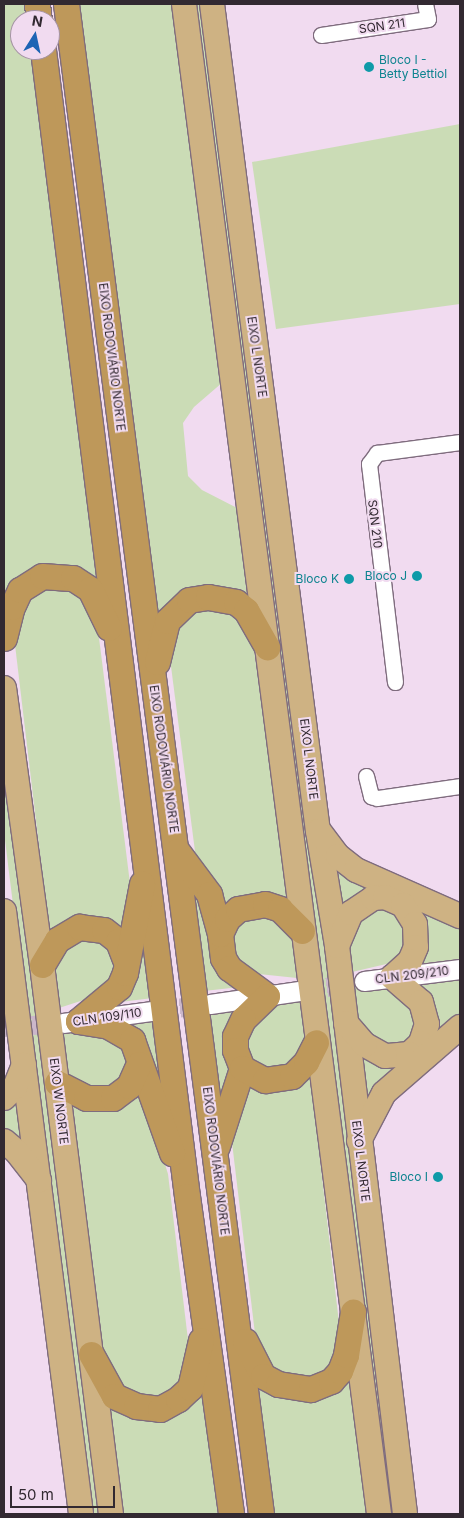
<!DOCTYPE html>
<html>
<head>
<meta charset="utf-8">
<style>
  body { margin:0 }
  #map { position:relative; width:464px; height:1518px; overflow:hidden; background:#f1dbf0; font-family:Inter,sans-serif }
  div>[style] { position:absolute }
  .green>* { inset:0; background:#cbdcb6 }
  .tertiary-tunnel>* { height:19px; margin-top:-9.5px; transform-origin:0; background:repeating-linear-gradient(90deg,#cbb7ca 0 19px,transparent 0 28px) }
  .roads { filter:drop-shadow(1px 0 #7f6c7e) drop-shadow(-1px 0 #7f6c7e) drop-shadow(0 1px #7f6c7e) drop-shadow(0 -1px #7f6c7e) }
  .minor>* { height:15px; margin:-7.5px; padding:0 7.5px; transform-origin:7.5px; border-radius:7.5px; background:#fff }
  .tertiary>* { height:19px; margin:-9.5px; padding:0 9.5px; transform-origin:9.5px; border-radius:9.5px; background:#fff }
  .primary>* { height:24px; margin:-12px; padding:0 12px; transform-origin:12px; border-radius:12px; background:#ceb283 }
  .trunk>* { height:25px; margin:-12.5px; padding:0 12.5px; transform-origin:12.5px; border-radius:12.5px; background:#be985a }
  .dots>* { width:14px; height:14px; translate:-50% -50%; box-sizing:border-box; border:2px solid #f1dbf0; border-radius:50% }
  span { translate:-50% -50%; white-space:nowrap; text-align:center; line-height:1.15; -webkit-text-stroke:4px #f1dbf0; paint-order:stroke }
  .street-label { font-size:12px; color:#322931 }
  .culture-label { font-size:12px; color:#0d838f }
  .left { translate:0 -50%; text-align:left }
  .right { translate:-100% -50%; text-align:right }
  .frame { position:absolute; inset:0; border:5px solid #322931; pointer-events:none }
  .north { position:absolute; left:10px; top:10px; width:50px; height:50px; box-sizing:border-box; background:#f1dbf0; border:1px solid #a594a4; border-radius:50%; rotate:10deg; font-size:14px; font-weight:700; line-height:20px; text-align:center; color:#322931 }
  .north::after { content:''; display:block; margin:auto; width:18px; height:22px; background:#1d64b4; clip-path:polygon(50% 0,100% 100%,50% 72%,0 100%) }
  .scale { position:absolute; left:10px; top:1486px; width:105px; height:22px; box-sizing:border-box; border:2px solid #322931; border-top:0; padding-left:6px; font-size:15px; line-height:18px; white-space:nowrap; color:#322931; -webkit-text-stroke:4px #f1dbf0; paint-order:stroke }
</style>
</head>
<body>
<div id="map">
  <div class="green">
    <i style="clip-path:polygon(4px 4px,27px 4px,29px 20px,20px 20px,20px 50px,33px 50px,101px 590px,85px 575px,4px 598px)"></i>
    <i style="clip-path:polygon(79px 4px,180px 4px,223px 382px,194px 407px,183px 423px,188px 476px,202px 490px,241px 510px,258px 612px,241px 596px,158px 624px)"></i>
    <i style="clip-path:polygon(196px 4px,205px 4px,398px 1514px,387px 1514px)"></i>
    <i style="clip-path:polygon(460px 124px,460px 304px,276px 329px,252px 162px)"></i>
    <i style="clip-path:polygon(56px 582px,78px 589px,97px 622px,132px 899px,123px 940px,50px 938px,13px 628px,18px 605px)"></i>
    <i style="clip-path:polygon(196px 607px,240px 615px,253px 641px,289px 908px,225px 917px,196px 859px,169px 651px,177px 620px)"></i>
    <i style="clip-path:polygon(4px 747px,101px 1514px,91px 1514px,20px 961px,4px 832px)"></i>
    <i style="clip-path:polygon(330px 850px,460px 920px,460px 959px,410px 965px,406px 901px,342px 914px)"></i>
    <i style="clip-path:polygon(190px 882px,249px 986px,204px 991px)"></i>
    <i style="clip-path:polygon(362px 907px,398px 909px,410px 942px,395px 962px,352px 972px,347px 938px)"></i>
    <i style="clip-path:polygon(266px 909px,292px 937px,297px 978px,249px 973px,234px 962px,231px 926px)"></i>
    <i style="clip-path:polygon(142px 919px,153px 998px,104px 1004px)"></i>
    <i style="clip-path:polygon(105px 938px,119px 970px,96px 996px,59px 1008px,53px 965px,64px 940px)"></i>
    <i style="clip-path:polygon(460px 975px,460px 1021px,364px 1112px,360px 1048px,426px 1041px,411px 981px)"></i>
    <i style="clip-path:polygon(354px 987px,403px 989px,420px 1026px,403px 1046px,378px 1047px,358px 1020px)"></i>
    <i style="clip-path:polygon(299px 995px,306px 1037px,304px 1050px,285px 1071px,250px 1065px,241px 1030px,262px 1009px)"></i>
    <i style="clip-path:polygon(251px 1001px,231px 1068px,220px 1110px,206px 1007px)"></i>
    <i style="clip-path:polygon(154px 1014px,171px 1140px,119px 1023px)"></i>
    <i style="clip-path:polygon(61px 1027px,112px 1032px,132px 1060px,110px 1093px,70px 1079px)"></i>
    <i style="clip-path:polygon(309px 1065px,341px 1340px,329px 1368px,309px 1380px,275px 1373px,256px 1342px,230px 1126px,241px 1088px)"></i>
    <i style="clip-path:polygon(139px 1082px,168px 1174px,189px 1348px,180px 1386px,155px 1399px,124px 1392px,105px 1363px,70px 1097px)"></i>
    <i style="clip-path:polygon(16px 1092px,29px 1155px,4px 1130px,4px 1104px)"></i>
    <i style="clip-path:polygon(349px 1367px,372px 1514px,271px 1514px,253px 1374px,272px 1389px)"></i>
    <i style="clip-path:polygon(201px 1378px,218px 1514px,117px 1514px,101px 1391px,135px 1415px)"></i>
  </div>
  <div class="tertiary-tunnel">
    <i style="left:299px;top:991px;width:56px;rotate:-8.3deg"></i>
    <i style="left:152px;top:1011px;width:56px;rotate:-7.1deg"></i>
    <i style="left:4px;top:1027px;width:58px;rotate:-3.9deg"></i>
  </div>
  <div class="roads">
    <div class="minor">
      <i style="left:321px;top:35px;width:108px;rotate:-8.5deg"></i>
      <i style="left:428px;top:19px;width:15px;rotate:-101deg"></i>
      <i style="left:395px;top:682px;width:220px;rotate:-96.8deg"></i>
      <i style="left:369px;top:464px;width:14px;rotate:-54deg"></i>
      <i style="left:377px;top:453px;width:84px;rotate:-7.5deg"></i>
      <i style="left:366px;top:776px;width:21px;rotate:76deg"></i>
      <i style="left:371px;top:796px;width:6px;rotate:18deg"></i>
      <i style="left:377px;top:798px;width:84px;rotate:-8.2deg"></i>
    </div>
    <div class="tertiary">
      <i style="left:364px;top:981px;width:97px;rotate:-7.1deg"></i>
      <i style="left:210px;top:1004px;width:90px;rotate:-8.3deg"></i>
      <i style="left:63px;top:1023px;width:90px;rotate:-7.7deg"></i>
    </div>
    <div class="primary">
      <i style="left:184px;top:4px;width:1523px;rotate:82.64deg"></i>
      <i style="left:212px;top:4px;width:834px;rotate:82.7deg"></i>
      <i style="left:318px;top:831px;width:117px;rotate:80.6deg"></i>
      <i style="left:337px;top:946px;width:572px;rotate:83.17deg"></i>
      <i style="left:4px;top:688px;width:280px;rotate:82.2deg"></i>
      <i style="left:42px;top:965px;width:553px;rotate:82.84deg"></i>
      <i style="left:319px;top:831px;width:31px;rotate:53deg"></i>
      <i style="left:338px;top:856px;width:23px;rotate:38deg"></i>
      <i style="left:356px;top:870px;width:114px;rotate:23.9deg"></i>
      <i style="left:4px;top:911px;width:608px;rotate:82.72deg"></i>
      <i style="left:337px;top:946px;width:36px;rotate:-67deg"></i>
      <i style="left:351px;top:913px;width:27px;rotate:-34deg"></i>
      <i style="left:373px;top:898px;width:12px;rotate:-5deg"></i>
      <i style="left:385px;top:897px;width:20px;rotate:24deg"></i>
      <i style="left:403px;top:905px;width:22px;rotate:58deg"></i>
      <i style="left:415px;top:924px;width:23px;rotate:88deg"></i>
      <i style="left:416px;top:947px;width:15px;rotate:113deg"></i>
      <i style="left:410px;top:961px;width:24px;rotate:138deg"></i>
      <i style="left:392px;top:977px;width:38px;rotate:41deg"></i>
      <i style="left:421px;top:1002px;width:23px;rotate:75deg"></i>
      <i style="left:427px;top:1024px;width:20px;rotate:108deg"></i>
      <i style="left:421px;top:1043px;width:16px;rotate:137deg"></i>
      <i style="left:409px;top:1054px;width:24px;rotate:175deg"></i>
      <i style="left:385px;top:1056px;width:23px;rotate:-151deg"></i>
      <i style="left:365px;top:1045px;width:29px;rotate:-131deg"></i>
      <i style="left:4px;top:1098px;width:16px;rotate:-45deg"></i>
      <i style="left:15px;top:1087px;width:24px;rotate:-68deg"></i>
      <i style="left:4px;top:1141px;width:17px;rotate:40deg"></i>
      <i style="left:17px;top:1152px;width:36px;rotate:52deg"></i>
      <i style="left:359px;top:1141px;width:54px;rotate:-62.5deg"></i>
      <i style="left:384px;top:1093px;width:101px;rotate:-41deg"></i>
    </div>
    <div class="trunk">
      <i style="left:37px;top:4px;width:16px;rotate:83deg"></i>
      <i style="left:66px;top:4px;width:1523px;rotate:82.64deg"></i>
      <i style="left:43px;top:50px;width:1155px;rotate:82.84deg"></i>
      <i style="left:187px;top:1196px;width:321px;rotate:82.1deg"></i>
      <i style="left:4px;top:638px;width:32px;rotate:-76deg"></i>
      <i style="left:12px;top:607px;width:19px;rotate:-65deg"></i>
      <i style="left:20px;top:590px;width:26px;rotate:-32deg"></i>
      <i style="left:42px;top:576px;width:31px;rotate:4deg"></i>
      <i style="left:73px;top:578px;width:20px;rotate:33deg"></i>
      <i style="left:90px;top:589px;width:43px;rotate:64deg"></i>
      <i style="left:157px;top:662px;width:42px;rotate:-76.3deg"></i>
      <i style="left:167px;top:621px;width:30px;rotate:-44deg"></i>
      <i style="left:189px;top:600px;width:19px;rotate:-9deg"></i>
      <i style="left:208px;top:597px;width:28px;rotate:10deg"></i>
      <i style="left:236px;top:602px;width:13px;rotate:39deg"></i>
      <i style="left:246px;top:610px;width:43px;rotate:60.4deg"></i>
      <i style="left:177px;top:851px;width:54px;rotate:53.3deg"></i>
      <i style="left:209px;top:894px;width:41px;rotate:74.6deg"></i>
      <i style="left:220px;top:934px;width:24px;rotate:83deg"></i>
      <i style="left:223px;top:958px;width:12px;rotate:59deg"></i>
      <i style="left:229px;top:968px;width:47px;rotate:36.4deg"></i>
      <i style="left:267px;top:996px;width:33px;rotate:136deg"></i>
      <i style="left:243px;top:1019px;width:19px;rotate:115deg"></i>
      <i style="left:235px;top:1036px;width:14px;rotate:90deg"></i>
      <i style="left:235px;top:1050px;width:19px;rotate:69deg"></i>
      <i style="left:242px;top:1068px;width:82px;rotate:107.8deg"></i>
      <i style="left:220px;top:934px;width:17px;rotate:-65deg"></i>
      <i style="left:227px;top:919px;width:15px;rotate:-42deg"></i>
      <i style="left:238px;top:909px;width:27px;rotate:-10deg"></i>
      <i style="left:265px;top:904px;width:16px;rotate:18deg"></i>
      <i style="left:280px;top:909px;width:31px;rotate:45deg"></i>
      <i style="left:42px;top:965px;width:29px;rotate:-59deg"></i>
      <i style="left:57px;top:940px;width:26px;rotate:-31deg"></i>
      <i style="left:79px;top:927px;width:25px;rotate:7deg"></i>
      <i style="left:104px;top:930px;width:18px;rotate:38deg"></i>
      <i style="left:118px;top:941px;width:19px;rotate:69deg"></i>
      <i style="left:78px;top:1021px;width:30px;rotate:9deg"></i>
      <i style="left:108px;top:1026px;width:28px;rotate:30deg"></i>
      <i style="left:132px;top:1040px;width:120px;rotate:70.5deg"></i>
      <i style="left:78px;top:1021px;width:53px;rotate:-39.7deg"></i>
      <i style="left:119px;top:987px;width:15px;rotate:-67deg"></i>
      <i style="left:125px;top:973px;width:91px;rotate:-79.2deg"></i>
      <i style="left:242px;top:1068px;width:26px;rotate:28deg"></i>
      <i style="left:265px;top:1080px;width:27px;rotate:-8deg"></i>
      <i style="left:292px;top:1076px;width:20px;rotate:-45deg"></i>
      <i style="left:306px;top:1062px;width:22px;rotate:-63deg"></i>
      <i style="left:57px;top:1083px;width:33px;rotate:27deg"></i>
      <i style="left:86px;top:1098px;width:27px"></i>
      <i style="left:113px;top:1098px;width:20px;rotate:-37deg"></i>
      <i style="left:129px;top:1086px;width:24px;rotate:-66deg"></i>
      <i style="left:245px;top:1341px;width:39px;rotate:63deg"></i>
      <i style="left:263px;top:1376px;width:17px;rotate:28deg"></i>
      <i style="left:278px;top:1384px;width:33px;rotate:9deg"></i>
      <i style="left:311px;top:1389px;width:22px;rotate:-22deg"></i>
      <i style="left:331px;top:1381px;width:13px;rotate:-48deg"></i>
      <i style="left:340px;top:1371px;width:17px;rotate:-69deg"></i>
      <i style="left:346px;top:1355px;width:44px;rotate:-80.8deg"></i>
      <i style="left:91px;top:1354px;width:48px;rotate:61.3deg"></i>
      <i style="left:114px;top:1396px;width:24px;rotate:24deg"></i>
      <i style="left:136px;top:1406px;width:24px;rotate:7deg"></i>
      <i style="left:160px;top:1409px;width:21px;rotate:-29deg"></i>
      <i style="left:178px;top:1399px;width:16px;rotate:-43deg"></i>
      <i style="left:190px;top:1388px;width:49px;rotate:-77.1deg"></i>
    </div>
  </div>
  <div class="dots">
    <i style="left:369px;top:67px;background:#0f9aa8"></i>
    <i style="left:417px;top:576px;background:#0f9aa8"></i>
    <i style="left:349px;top:579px;background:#0f9aa8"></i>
    <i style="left:438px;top:1177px;background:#0f9aa8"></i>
  </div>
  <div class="street-label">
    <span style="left:382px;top:26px;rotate:-8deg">SQN 211</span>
    <span style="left:112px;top:357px;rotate:83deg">EIXO RODOVIÁRIO NORTE</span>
    <span style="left:257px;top:357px;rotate:82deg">EIXO L NORTE</span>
    <span style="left:375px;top:524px;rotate:83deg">SQN 210</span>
    <span style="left:164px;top:759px;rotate:82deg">EIXO RODOVIÁRIO NORTE</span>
    <span style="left:309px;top:759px;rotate:83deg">EIXO L NORTE</span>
    <span style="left:412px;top:975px;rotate:-7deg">CLN 209/210</span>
    <span style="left:107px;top:1017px;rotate:-8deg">CLN 109/110</span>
    <span style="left:59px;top:1101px;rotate:83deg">EIXO W NORTE</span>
    <span style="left:216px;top:1161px;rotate:83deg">EIXO RODOVIÁRIO NORTE</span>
    <span style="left:361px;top:1161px;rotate:83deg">EIXO L NORTE</span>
  </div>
  <div class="culture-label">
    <span class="left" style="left:379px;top:67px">Bloco I -<br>Betty Bettiol</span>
    <span class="right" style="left:407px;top:576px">Bloco J</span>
    <span class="right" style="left:339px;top:579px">Bloco K</span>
    <span class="right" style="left:428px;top:1177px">Bloco I</span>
  </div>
  <div class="frame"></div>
  <div class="north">N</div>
  <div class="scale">50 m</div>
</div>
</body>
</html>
